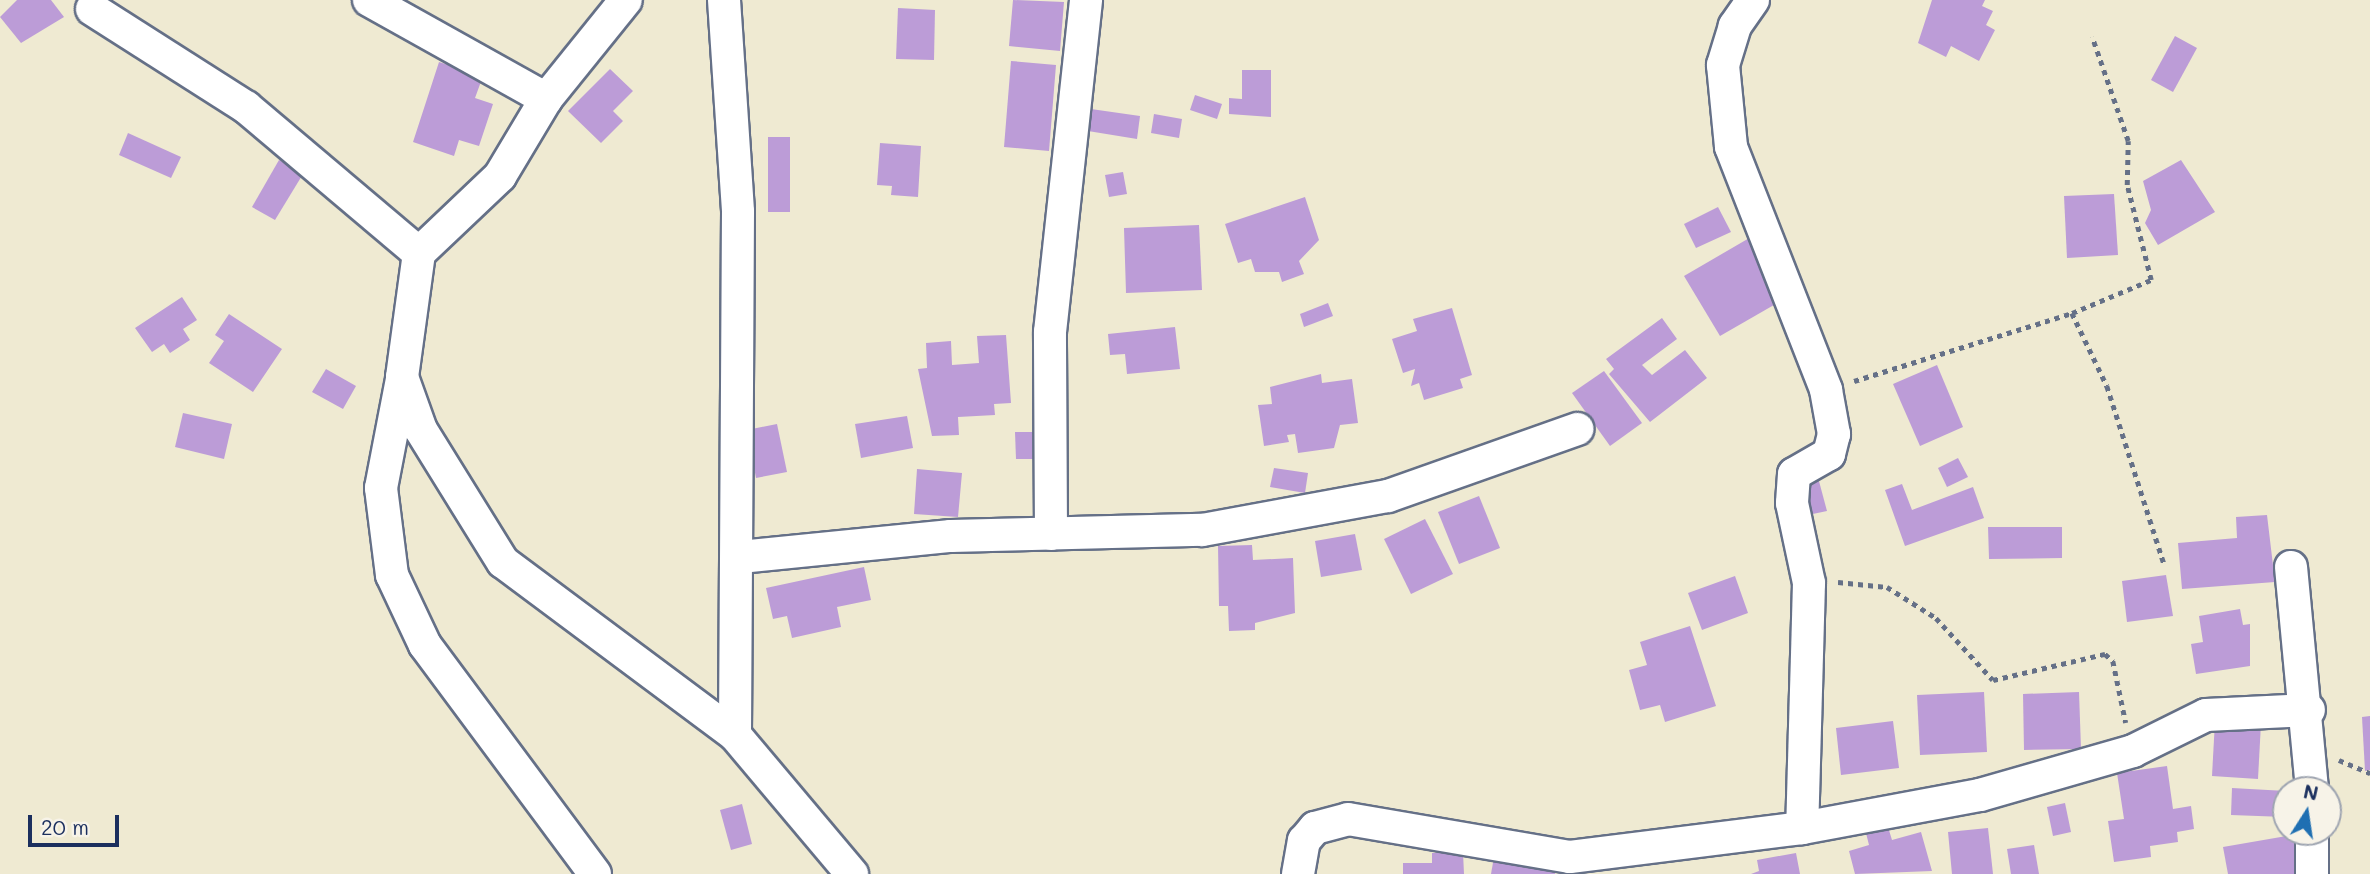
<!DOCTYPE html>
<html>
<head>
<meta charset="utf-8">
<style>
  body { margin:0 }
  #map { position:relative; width:2370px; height:874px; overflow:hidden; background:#efead2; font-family:Mali,sans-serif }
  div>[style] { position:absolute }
  .building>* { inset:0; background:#bc9cd7 }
  .path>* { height:4.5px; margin-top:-2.25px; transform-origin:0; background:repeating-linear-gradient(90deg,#657087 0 5px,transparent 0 10px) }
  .roads { filter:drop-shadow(2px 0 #657087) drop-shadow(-2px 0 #657087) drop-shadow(0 2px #657087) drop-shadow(0 -2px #657087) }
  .minor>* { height:32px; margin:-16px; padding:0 16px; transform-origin:16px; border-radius:16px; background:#fff }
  span { translate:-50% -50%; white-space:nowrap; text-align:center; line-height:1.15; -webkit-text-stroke:7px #f7f3e8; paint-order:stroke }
  .north { position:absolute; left:2272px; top:776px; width:70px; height:70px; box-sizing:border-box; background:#f7f3e8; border:2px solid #9fa5b1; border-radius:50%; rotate:12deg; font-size:19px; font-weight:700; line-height:28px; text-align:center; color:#1b2f5e }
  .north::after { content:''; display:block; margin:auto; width:24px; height:32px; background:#1f6fb2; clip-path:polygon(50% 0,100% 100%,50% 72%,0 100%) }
  .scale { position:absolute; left:28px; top:815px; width:91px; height:32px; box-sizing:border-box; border:4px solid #1b2f5e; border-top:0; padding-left:9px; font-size:21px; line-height:24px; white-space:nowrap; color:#1b2f5e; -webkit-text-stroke:5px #f7f3e8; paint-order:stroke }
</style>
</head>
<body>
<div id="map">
  <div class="building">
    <i style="clip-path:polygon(17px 0,51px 0,64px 17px,21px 43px,0 17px)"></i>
    <i style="clip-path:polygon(1013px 0,1064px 2px,1060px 51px,1009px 46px)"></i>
    <i style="clip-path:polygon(1932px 0,1985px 0,1982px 6px,1993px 11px,1986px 25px,1995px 30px,1979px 61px,1951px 46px,1946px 57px,1918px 43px)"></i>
    <i style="clip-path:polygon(898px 8px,935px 10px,934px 60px,896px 59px)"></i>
    <i style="clip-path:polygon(2175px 36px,2197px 48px,2173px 92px,2151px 80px)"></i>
    <i style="clip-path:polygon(1011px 61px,1056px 65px,1049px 151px,1004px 147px)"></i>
    <i style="clip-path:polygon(439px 62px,483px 76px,475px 98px,493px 104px,479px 146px,459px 140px,454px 156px,413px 142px)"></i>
    <i style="clip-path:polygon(610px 69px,633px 91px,613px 111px,623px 121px,601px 143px,568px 111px)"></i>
    <i style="clip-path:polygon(1242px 70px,1271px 70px,1271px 117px,1229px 114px,1229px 98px,1242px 99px)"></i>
    <i style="clip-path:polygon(1195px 95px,1222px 104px,1217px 119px,1190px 110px)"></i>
    <i style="clip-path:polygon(1091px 109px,1140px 116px,1137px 139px,1088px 131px)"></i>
    <i style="clip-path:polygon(1154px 114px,1182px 119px,1179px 138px,1151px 133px)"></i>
    <i style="clip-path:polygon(128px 133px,181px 157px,171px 178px,119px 155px)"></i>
    <i style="clip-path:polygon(768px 137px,790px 137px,790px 212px,768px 212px)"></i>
    <i style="clip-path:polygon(880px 143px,921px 146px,918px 197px,891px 195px,892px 186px,877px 185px)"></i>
    <i style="clip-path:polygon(279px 160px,303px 174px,275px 220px,252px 207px)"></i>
    <i style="clip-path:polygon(2181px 160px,2215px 212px,2158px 245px,2145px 223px,2151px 210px,2143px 181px)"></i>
    <i style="clip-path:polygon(1123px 172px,1127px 194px,1109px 197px,1105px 175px)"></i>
    <i style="clip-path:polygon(2114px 194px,2118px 255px,2067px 258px,2064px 196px)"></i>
    <i style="clip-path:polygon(1305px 197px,1319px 240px,1299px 261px,1304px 274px,1282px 282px,1279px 272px,1255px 272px,1251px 259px,1238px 263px,1225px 224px)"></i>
    <i style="clip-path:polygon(1718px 207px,1731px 232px,1696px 248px,1684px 224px)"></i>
    <i style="clip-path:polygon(1199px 225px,1202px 290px,1126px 293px,1124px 228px)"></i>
    <i style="clip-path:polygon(1751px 237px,1786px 298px,1720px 336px,1684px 276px)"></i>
    <i style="clip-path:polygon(182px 297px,197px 320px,183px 329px,190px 340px,170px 353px,164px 344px,152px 352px,135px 328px)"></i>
    <i style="clip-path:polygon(1328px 303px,1333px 316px,1304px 327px,1300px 314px)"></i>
    <i style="clip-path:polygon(1452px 308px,1472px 375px,1460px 379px,1463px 388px,1424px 400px,1419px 383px,1411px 386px,1415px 369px,1403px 373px,1392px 339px,1417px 331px,1413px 319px)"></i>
    <i style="clip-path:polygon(229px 314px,282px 349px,253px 392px,209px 363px,224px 341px,215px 335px)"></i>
    <i style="clip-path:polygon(1662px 318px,1677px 339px,1642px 365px,1652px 375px,1685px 350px,1707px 378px,1650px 422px,1609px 374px,1614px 369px,1606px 359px)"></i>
    <i style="clip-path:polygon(1175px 327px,1180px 369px,1127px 374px,1125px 354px,1110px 355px,1108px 334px)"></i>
    <i style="clip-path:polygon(1006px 335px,1011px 403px,994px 404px,995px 415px,958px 417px,959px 435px,932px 436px,918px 369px,927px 368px,926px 343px,951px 341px,952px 365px,979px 363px,977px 336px)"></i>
    <i style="clip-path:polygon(1937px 365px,1963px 427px,1920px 446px,1893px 384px)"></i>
    <i style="clip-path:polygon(326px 369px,356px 386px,343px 409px,312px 392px)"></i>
    <i style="clip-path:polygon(1604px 371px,1642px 423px,1610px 446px,1572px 393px)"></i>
    <i style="clip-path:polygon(1321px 374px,1322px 383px,1352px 379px,1358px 423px,1340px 425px,1334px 448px,1298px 453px,1295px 434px,1287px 435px,1289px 442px,1264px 446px,1258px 405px,1272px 404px,1270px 387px)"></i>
    <i style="clip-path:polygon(183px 413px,232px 424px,224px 459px,175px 447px)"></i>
    <i style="clip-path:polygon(907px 416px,913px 448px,861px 458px,855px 424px)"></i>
    <i style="clip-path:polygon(777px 424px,787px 472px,756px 478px,747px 430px)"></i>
    <i style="clip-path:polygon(1015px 432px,1039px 432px,1040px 459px,1016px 459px)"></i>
    <i style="clip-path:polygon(1958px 458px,1968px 477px,1947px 487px,1938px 468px)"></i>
    <i style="clip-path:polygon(1274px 468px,1308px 473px,1305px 493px,1270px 487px)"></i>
    <i style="clip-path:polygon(917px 469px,962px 473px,958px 517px,914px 514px)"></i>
    <i style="clip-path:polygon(1816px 470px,1827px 511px,1808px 515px,1797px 474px)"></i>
    <i style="clip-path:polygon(1902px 484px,1912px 510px,1973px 487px,1984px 518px,1905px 546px,1885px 490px)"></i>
    <i style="clip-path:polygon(1479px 496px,1500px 548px,1459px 564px,1438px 512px)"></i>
    <i style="clip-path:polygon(2267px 515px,2275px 582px,2182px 589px,2178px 543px,2237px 538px,2236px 517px)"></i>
    <i style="clip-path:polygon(1425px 519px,1453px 574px,1411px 594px,1384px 539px)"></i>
    <i style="clip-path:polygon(1988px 527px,2062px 527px,2062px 558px,1989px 559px)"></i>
    <i style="clip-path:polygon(1355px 534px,1362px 570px,1321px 577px,1315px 541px)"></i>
    <i style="clip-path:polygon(1252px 545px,1253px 560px,1293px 558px,1295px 613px,1255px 623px,1255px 630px,1229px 631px,1228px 606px,1219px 606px,1218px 546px)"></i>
    <i style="clip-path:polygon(864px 567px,871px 600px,837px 607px,841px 627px,792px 638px,787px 616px,773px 619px,766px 588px)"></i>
    <i style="clip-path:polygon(2166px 575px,2173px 616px,2127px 622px,2122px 581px)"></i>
    <i style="clip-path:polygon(1735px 576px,1748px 613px,1702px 630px,1688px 593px)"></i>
    <i style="clip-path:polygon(2240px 609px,2243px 625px,2250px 624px,2250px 666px,2196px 674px,2191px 644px,2203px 642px,2199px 616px)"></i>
    <i style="clip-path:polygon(1690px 626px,1716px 706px,1665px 722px,1660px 705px,1640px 710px,1629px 670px,1647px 665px,1640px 642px)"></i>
    <i style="clip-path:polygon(1984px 692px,1987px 752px,1920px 755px,1917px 695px)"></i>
    <i style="clip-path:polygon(2079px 692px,2081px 749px,2024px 750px,2023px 694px)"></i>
    <i style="clip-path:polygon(2370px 716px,2370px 770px,2365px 771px,2362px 717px)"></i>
    <i style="clip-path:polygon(1893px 721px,1899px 768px,1841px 775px,1836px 728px)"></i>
    <i style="clip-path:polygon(2215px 721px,2261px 723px,2258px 779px,2212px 776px)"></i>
    <i style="clip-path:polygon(2167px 766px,2173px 809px,2191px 806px,2194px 829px,2177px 832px,2178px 842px,2150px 846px,2151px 857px,2114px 862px,2108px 821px,2124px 819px,2117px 773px)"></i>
    <i style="clip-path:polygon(2232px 788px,2286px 791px,2285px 817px,2231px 815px)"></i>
    <i style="clip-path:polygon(2065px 803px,2071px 832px,2053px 836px,2047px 807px)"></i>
    <i style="clip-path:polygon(742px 804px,752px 844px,731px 850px,720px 810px)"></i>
    <i style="clip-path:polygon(1888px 827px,1892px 840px,1921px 832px,1932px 871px,1855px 874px,1849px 851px,1869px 845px,1866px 833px)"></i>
    <i style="clip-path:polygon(1988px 828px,1993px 874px,1952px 874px,1948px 832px)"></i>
    <i style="clip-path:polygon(2293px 835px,2300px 874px,2228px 874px,2223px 847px)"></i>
    <i style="clip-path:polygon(2034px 845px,2039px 874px,2011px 874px,2007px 849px)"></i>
    <i style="clip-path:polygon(1463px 852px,1464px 874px,1403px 874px,1403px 863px,1432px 863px,1432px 853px)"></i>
    <i style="clip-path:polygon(1796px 853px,1800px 874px,1751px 874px,1759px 871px,1757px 860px)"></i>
    <i style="clip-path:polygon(1494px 857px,1556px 867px,1555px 874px,1491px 874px)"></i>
  </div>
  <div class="path">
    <i style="left:2072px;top:313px;width:81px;rotate:64.4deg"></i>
    <i style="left:2107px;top:386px;width:187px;rotate:72.2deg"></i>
    <i style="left:1854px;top:381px;width:228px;rotate:-17.3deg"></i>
    <i style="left:2072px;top:313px;width:86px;rotate:-22.7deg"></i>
    <i style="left:2151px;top:280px;width:98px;rotate:-104.2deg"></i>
    <i style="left:2127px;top:185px;width:44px;rotate:-88.7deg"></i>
    <i style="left:2128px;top:141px;width:110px;rotate:-109.1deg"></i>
    <i style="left:1838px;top:582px;width:49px;rotate:5.8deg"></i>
    <i style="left:1887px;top:587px;width:58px;rotate:32.3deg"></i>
    <i style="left:1936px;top:618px;width:84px;rotate:47.4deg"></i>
    <i style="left:1993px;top:680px;width:115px;rotate:-13.1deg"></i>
    <i style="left:2105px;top:654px;width:11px;rotate:41deg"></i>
    <i style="left:2113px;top:661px;width:63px;rotate:78.2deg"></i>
    <i style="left:2339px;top:760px;width:34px;rotate:23deg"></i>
  </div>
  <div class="roads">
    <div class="minor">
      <i style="left:369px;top:0;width:203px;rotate:29.2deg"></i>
      <i style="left:724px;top:0;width:212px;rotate:86.2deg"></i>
      <i style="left:738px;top:212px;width:523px;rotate:90.33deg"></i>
      <i style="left:1753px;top:0;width:32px;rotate:125deg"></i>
      <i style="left:1735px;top:26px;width:41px;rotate:107.1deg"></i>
      <i style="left:1723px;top:65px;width:82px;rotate:84.4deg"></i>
      <i style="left:1731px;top:147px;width:261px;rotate:68.6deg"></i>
      <i style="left:1826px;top:390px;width:45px;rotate:79.7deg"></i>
      <i style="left:1834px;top:434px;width:21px;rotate:104deg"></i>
      <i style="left:1829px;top:454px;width:40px;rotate:150.3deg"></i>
      <i style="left:1794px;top:474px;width:29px;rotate:94deg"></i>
      <i style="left:1792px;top:503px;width:82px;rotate:78deg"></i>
      <i style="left:1809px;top:583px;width:245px;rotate:91.6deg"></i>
      <i style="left:92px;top:9px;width:183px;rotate:32.5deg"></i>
      <i style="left:246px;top:107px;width:226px;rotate:40.2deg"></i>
      <i style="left:419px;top:253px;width:125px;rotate:97.8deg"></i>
      <i style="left:402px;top:377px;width:56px;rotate:70.3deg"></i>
      <i style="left:421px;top:430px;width:155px;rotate:58.2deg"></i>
      <i style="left:503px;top:562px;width:289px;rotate:36.7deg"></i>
      <i style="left:735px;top:735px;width:182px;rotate:49.9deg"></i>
      <i style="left:419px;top:253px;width:112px;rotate:-43.5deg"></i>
      <i style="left:500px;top:176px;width:90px;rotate:-59.1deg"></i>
      <i style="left:546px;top:99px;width:127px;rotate:-51.1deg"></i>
      <i style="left:402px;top:379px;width:111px;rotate:100.9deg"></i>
      <i style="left:381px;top:488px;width:88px;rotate:82.8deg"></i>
      <i style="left:392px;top:575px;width:77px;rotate:64.8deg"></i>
      <i style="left:425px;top:645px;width:285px;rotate:53.4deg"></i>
      <i style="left:1051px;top:534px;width:202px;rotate:-90.3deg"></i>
      <i style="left:1050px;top:332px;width:334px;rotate:-83.8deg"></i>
      <i style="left:740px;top:557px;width:212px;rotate:-5.7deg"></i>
      <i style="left:951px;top:536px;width:251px;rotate:-1.4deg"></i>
      <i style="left:1202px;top:530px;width:189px;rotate:-10.4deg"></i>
      <i style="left:1388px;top:496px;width:201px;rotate:-19.5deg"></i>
      <i style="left:2291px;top:567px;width:224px;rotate:84.6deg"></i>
      <i style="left:2312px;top:832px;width:42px;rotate:90deg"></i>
      <i style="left:1298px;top:874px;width:34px;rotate:-80deg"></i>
      <i style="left:1304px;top:841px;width:17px;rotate:-50deg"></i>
      <i style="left:1315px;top:828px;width:34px;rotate:-15deg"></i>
      <i style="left:1348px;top:819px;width:225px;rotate:9.7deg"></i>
      <i style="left:1570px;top:857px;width:234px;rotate:-7.1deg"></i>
      <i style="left:1802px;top:828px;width:181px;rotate:-10.5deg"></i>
      <i style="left:1980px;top:795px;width:159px;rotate:-16deg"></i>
      <i style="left:2133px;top:751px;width:81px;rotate:-26.3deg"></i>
      <i style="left:2206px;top:715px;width:103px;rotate:-2.8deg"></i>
    </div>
  </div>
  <div class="north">N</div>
  <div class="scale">20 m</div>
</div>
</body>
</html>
